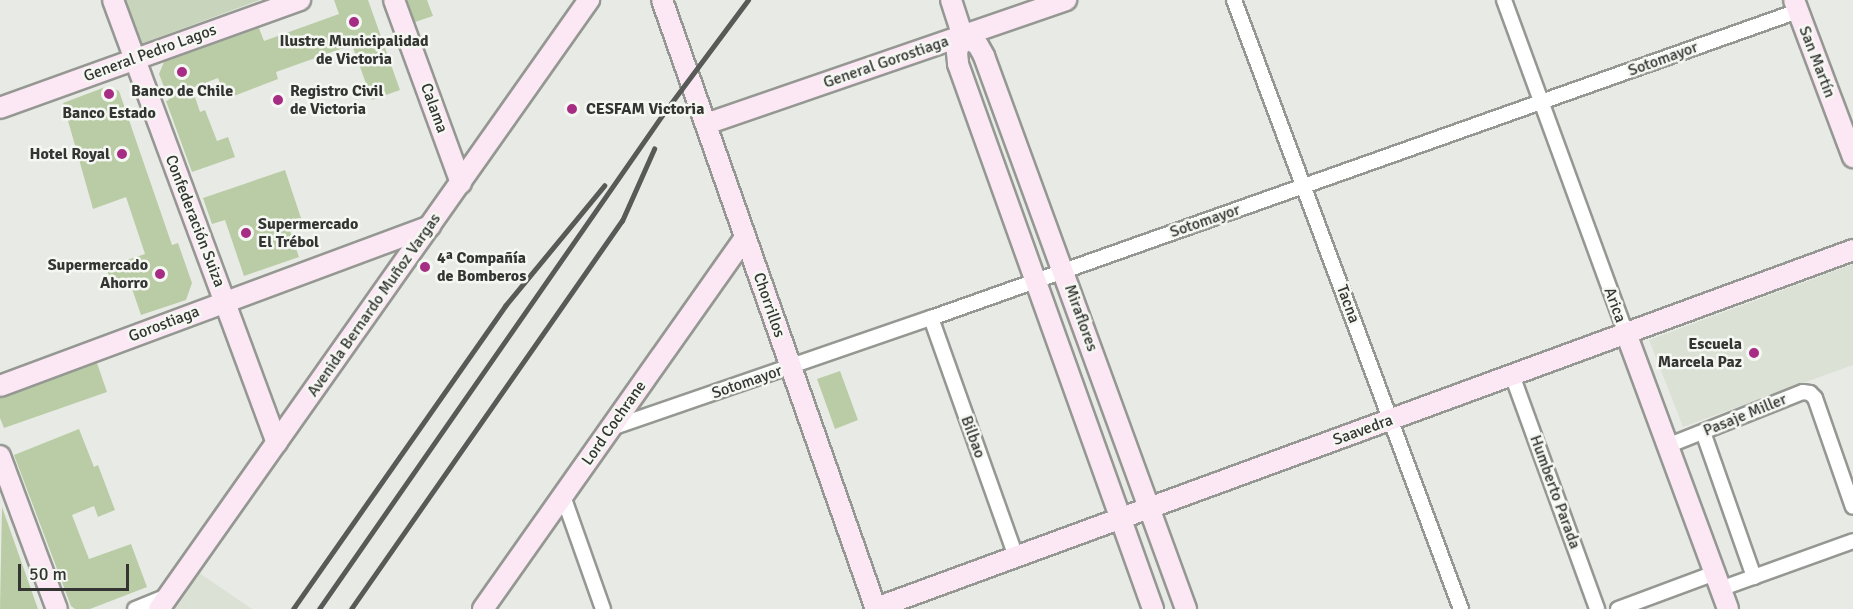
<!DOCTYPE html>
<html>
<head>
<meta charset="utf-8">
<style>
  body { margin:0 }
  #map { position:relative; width:1853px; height:609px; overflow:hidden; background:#e8ebe5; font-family:Signika,sans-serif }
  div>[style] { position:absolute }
  .built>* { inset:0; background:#dce1d5 }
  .green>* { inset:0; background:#c9d4bc }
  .building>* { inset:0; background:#bacca5 }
  .roads { filter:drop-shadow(2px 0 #959892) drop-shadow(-2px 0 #959892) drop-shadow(0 2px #959892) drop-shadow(0 -2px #959892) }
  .street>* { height:14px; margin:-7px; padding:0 7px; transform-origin:7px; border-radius:7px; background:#fff }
  .secondary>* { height:20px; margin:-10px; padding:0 10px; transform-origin:10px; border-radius:10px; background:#fce8f4 }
  .rail>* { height:4.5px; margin:-2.25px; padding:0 2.25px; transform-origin:2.25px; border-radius:2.25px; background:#585a57 }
  .dots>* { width:16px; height:16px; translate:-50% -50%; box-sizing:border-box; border:3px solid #f5f8f2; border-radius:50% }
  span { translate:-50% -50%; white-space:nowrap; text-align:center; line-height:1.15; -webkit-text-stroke:5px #f5f8f2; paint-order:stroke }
  .poi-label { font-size:16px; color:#343533; font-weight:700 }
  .left { translate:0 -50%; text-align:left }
  .right { translate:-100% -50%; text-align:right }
  .street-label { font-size:16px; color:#343533 }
  .scale { position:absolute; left:18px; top:564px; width:111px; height:27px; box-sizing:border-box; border:3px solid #343533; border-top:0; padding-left:8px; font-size:18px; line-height:21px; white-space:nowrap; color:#343533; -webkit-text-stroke:4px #f5f8f2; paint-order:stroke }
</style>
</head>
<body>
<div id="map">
  <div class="built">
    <i style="clip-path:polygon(1853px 264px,1853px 365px,1683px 427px,1649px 340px)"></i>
    <i style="clip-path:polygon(195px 570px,252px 609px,168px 609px)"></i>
  </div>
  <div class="green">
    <i style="clip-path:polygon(121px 0,260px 0,138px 45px)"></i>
  </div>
  <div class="building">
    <i style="clip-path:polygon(334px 0,368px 0,400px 90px,372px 100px,352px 45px,276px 72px,278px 79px,226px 99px,218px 78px,192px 88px,200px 112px,205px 110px,217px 141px,228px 137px,235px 157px,192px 172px,166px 101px,169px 100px,159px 74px,164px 62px,259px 28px,264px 41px,339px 14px)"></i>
    <i style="clip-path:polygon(407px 0,427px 0,433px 16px,415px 22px)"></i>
    <i style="clip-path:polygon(108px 86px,119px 91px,172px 245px,178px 243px,192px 283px,186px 300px,141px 315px,129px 280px,113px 286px,106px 267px,145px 254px,126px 197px,93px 209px,63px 103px)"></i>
    <i style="clip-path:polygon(285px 170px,302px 221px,288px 225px,299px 257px,244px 276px,225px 220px,212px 224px,203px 198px)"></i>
    <i style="clip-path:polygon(97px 363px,107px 392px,4px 428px,0 418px,0 398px)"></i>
    <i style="clip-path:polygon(840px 371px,858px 420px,835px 429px,817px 379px)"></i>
    <i style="clip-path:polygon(79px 429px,94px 467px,98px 465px,115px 510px,98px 517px,94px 506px,72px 515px,89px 559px,131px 544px,147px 587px,90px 609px,75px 609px,71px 606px,14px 455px)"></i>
    <i style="clip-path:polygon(2px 507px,38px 609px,0 609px)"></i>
  </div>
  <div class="roads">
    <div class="street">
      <i style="left:1234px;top:0;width:650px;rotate:69.56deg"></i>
      <i style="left:1504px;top:0;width:355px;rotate:69.9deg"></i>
      <i style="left:931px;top:318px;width:254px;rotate:70.4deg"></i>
      <i style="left:1512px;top:375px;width:249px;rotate:70deg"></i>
      <i style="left:611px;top:428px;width:338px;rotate:-19deg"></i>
      <i style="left:931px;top:318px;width:920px;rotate:-19.5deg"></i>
      <i style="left:1703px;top:432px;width:154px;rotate:70.6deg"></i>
      <i style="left:1667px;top:446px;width:146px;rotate:-21.7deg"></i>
      <i style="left:1803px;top:392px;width:7px;rotate:8deg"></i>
      <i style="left:1810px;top:393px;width:7px;rotate:45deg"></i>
      <i style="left:1815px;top:398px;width:115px;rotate:70.8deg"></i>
      <i style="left:563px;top:496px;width:120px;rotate:70.5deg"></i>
      <i style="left:1720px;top:589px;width:141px;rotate:-19.8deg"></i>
      <i style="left:135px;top:609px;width:35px;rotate:-22deg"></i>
      <i style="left:1618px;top:609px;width:103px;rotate:-20.4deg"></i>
    </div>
    <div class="secondary">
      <i style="left:113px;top:0;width:472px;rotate:69.7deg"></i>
      <i style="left:394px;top:0;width:195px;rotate:69.9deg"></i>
      <i style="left:662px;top:0;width:646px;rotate:70.64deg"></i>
      <i style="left:951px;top:0;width:38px;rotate:72deg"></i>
      <i style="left:963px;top:36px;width:17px;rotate:111deg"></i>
      <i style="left:957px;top:52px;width:12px;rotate:85deg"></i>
      <i style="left:958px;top:64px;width:579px;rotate:70.31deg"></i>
      <i style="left:1794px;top:0;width:168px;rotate:69.4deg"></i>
      <i style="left:963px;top:36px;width:17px;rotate:31deg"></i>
      <i style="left:978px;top:45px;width:13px;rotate:61deg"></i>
      <i style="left:984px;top:56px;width:589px;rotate:69.93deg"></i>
      <i style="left:0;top:108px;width:319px;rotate:-19.8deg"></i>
      <i style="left:706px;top:124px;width:381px;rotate:-19deg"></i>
      <i style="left:1626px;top:333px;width:294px;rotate:69.7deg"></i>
      <i style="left:0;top:386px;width:459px;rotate:-20.4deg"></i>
      <i style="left:0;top:456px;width:163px;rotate:69.6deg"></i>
      <i style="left:876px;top:608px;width:1041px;rotate:-20.12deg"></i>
      <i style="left:159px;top:609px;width:746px;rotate:-54.78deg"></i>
      <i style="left:483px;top:609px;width:455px;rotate:-54.8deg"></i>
    </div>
  </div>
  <div class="rail">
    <i style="left:293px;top:609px;width:370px;rotate:-55deg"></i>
    <i style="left:505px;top:306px;width:156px;rotate:-50.5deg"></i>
    <i style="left:319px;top:609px;width:603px;rotate:-55.2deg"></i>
    <i style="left:663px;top:114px;width:142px;rotate:-53.3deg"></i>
    <i style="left:351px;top:609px;width:473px;rotate:-55.1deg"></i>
    <i style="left:622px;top:221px;width:79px;rotate:-66deg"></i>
  </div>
  <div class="dots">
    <i style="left:354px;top:22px;background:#a62d83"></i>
    <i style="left:182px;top:72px;background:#a62d83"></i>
    <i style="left:109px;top:94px;background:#a62d83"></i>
    <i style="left:278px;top:100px;background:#a62d83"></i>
    <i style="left:572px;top:109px;background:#a62d83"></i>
    <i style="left:122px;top:154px;background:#a62d83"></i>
    <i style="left:246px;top:233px;background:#a62d83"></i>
    <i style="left:425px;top:267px;background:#a62d83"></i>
    <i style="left:160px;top:274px;background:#a62d83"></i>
    <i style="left:1754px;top:353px;background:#a62d83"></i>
  </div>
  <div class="poi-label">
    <span style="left:354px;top:50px">Ilustre Municipalidad<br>de Victoria</span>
    <span style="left:182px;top:91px">Banco de Chile</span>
    <span class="left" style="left:290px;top:100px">Registro Civil<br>de Victoria</span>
    <span class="left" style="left:586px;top:109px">CESFAM Victoria</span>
    <span style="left:109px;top:113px">Banco Estado</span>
    <span class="right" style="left:110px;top:154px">Hotel Royal</span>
    <span class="left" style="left:258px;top:233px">Supermercado<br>El Trébol</span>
    <span class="left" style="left:437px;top:267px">4ª Compañía<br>de Bomberos</span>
    <span class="right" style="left:148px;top:274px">Supermercado<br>Ahorro</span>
    <span class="right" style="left:1742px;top:353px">Escuela<br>Marcela Paz</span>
  </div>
  <div class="street-label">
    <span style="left:150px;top:53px;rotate:-20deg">General Pedro Lagos</span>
    <span style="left:1663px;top:59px;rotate:-20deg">Sotomayor</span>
    <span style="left:886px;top:62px;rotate:-19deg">General Gorostiaga</span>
    <span style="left:1817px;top:62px;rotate:69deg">San Martín</span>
    <span style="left:434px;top:108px;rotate:70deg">Calama</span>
    <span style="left:195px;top:221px;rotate:69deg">Confederación Suiza</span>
    <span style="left:1205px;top:221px;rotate:-19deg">Sotomayor</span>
    <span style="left:1348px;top:304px;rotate:70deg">Tacna</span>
    <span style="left:374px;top:305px;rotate:-55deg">Avenida Bernardo Muñoz Vargas</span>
    <span style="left:769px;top:305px;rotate:71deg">Chorrillos</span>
    <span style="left:1615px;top:305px;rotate:70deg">Arica</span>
    <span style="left:1081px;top:318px;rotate:70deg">Miraflores</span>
    <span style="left:164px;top:324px;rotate:-21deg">Gorostiaga</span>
    <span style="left:747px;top:382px;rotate:-19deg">Sotomayor</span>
    <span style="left:1745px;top:415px;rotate:-22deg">Pasaje Miller</span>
    <span style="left:614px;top:423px;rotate:-55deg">Lord Cochrane</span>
    <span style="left:1363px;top:430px;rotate:-20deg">Saavedra</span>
    <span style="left:973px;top:437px;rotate:70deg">Bilbao</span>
    <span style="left:1555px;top:492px;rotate:70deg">Humberto Parada</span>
  </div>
  <div class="scale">50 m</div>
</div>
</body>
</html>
